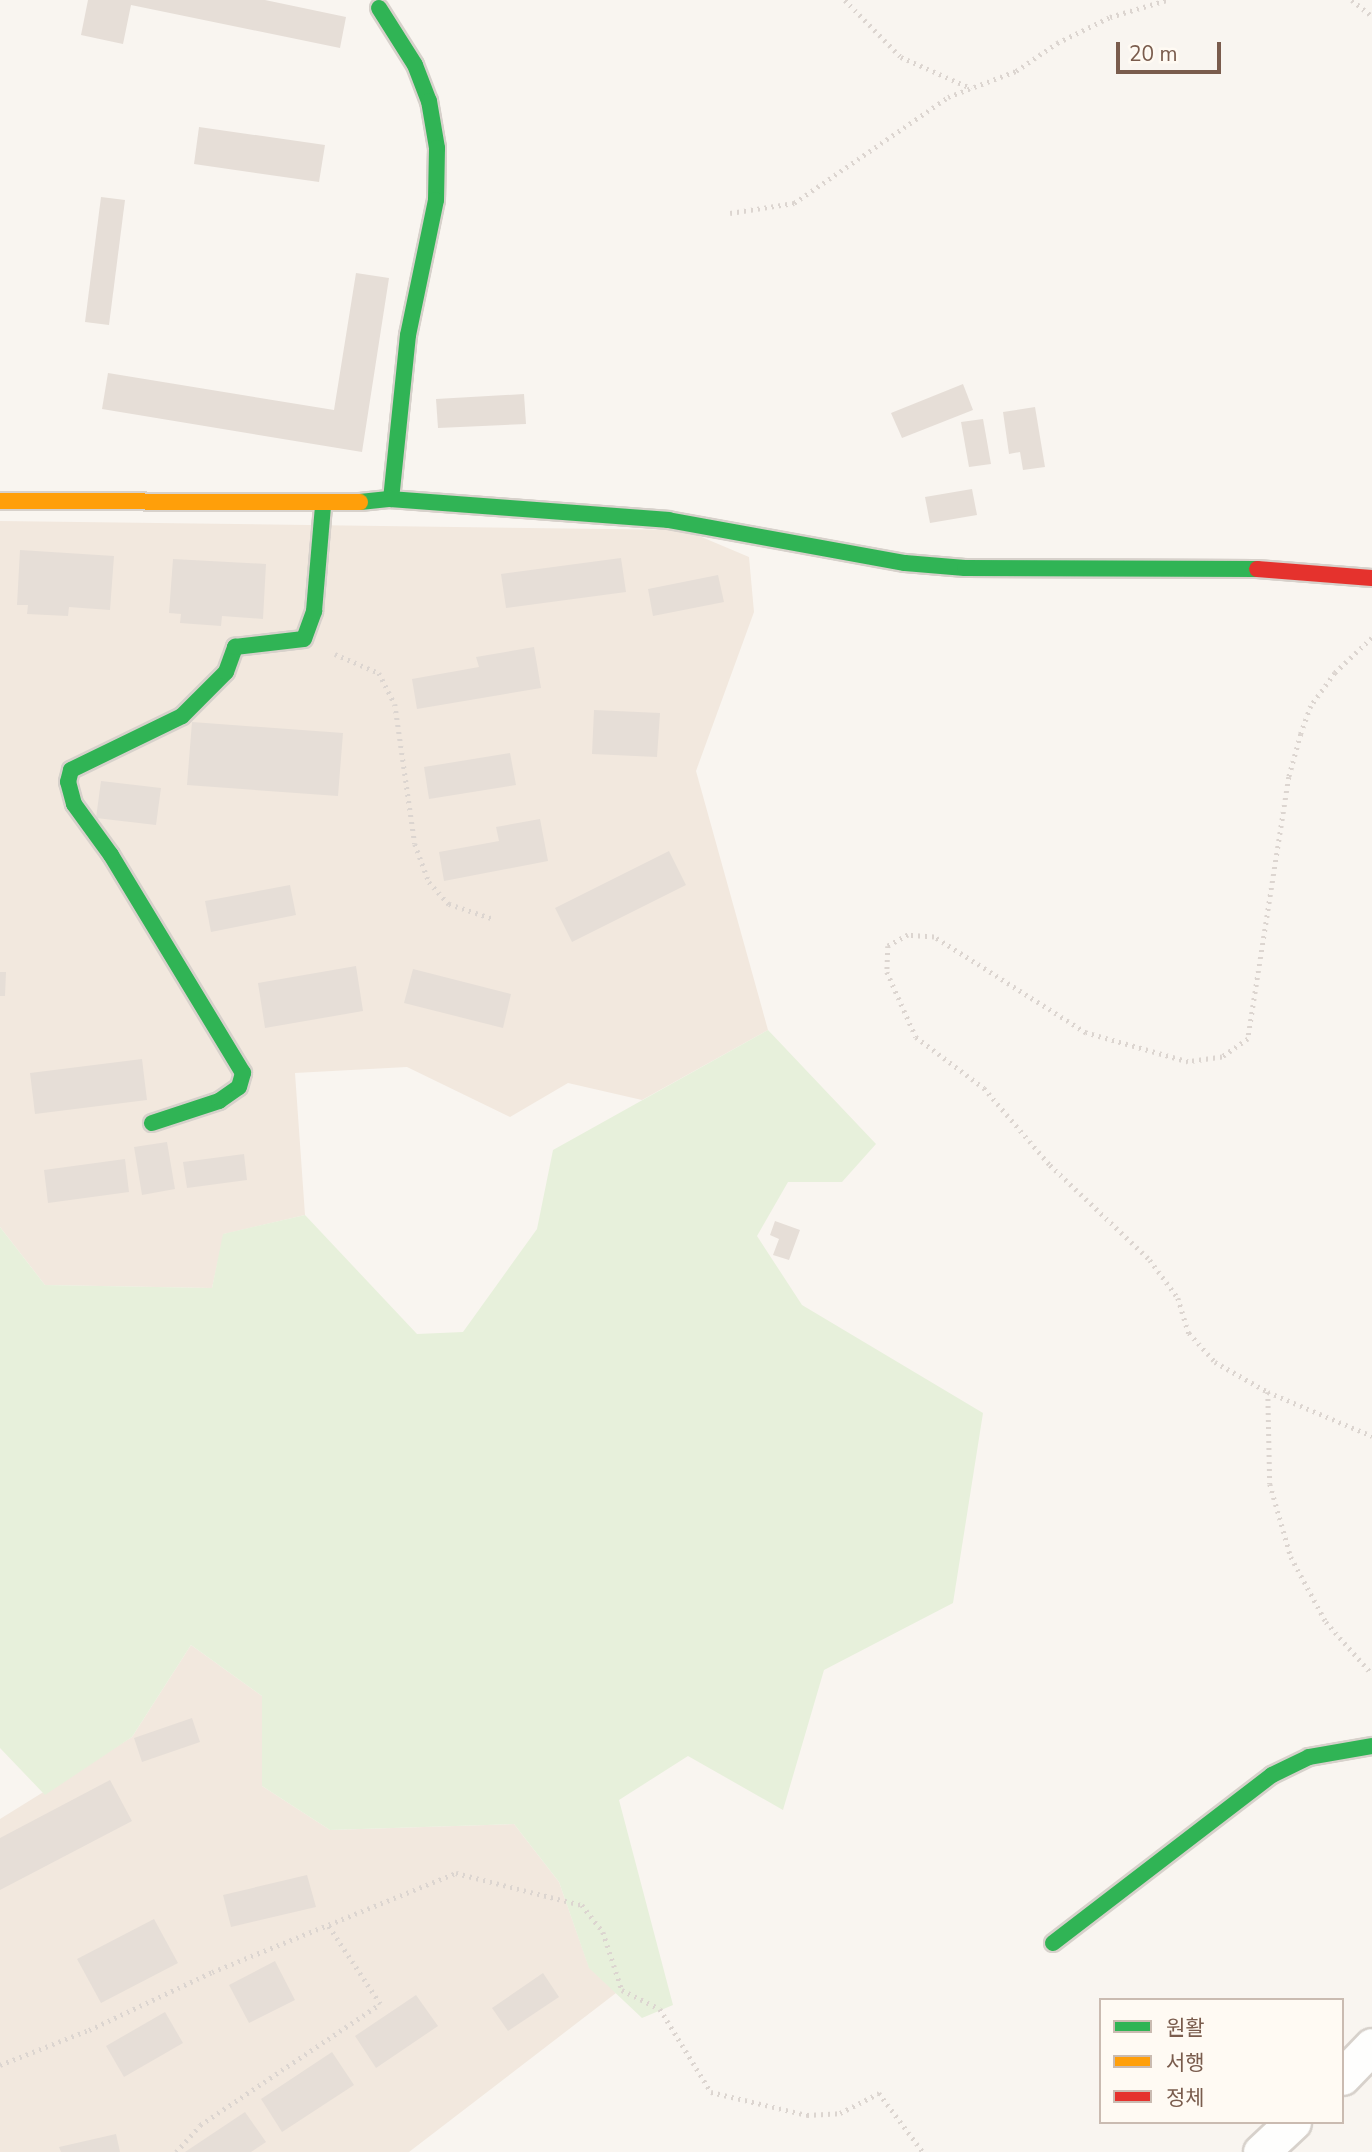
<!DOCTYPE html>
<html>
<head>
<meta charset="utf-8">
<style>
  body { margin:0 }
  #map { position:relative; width:1372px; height:2152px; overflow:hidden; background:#f9f5f0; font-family:"Nunito Sans","Noto Sans KR",sans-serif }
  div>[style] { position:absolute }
  .residential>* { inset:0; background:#f2e8de }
  .green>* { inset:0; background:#e7f0db }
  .building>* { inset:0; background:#e6ded7 }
  .path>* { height:4.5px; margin-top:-2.25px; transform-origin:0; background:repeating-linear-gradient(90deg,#dcd5d0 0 2px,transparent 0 7px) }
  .roads { filter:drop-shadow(2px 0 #d7d1cb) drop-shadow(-2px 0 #d7d1cb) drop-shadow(0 2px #d7d1cb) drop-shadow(0 -2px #d7d1cb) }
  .street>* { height:35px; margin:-17.5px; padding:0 17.5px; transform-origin:17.5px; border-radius:17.5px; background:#fefefd }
  .fast>* { height:16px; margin:-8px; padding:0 8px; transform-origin:8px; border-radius:8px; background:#30b455 }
  .slow>* { height:16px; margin:-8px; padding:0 8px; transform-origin:8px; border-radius:8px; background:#ff9f0a }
  .jam>* { height:16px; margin:-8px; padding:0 8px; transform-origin:8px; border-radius:8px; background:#e5322d }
  span { translate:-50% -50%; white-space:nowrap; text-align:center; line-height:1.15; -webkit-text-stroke:7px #fffaf3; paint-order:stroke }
  .legend { position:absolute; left:1099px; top:1998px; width:245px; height:126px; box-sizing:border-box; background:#fffaf3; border:2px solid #cabbb1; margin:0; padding:9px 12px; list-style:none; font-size:21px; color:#7a5c4d }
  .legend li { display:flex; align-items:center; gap:14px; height:35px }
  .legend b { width:35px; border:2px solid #cabbb1 }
  .scale { position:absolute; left:1116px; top:42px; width:105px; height:32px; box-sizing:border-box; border:4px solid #7a5c4d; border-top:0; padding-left:9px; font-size:21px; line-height:24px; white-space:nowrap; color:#7a5c4d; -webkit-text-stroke:5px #fffaf3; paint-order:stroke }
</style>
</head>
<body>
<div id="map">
  <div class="residential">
    <i style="clip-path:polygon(0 521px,685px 530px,749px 557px,754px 612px,696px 771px,768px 1030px,642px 1100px,568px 1083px,510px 1117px,407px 1067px,295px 1073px,305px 1215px,224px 1234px,212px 1288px,45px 1285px,0 1227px)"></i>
    <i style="clip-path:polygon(191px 1645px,262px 1696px,262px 1786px,330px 1830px,514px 1824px,559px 1882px,589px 1967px,616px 1993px,409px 2152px,0 2152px,0 1819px,132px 1737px)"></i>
  </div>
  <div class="green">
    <i style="clip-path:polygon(768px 1030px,876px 1144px,842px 1182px,788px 1182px,757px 1236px,802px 1305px,983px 1413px,953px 1603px,824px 1670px,783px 1810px,688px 1756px,619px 1800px,673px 2005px,642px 2018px,589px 1968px,559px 1882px,514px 1824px,330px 1830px,262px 1786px,262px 1696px,191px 1645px,132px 1737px,45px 1795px,0 1748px,0 1227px,45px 1285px,212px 1288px,223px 1234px,305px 1215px,417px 1334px,463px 1332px,537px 1229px,553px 1150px)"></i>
  </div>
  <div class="building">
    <i style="clip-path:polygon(88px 0,265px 0,346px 17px,340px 48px,131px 5px,123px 44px,81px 35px)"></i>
    <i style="clip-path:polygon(199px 127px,325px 145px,319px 182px,194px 164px)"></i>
    <i style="clip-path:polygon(101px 197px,125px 200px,109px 325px,85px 322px)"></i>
    <i style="clip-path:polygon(356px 273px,389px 278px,362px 452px,102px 409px,108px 373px,334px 410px)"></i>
    <i style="clip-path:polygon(963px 384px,973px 410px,902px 438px,891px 413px)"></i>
    <i style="clip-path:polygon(524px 394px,526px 424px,438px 428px,436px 399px)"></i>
    <i style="clip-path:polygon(1035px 407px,1045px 467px,1023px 470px,1020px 452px,1009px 454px,1003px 412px)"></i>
    <i style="clip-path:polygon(983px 419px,991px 464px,969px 467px,961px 422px)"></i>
    <i style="clip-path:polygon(972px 489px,977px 515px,930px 523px,925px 497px)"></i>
    <i style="clip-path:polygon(20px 550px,114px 556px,110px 610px,69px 607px,68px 616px,27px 614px,28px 605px,17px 605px)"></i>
    <i style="clip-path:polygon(621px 558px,626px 592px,506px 608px,501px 574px)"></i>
    <i style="clip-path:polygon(173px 559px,266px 564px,263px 619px,222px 616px,221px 626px,180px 623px,181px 614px,169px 613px)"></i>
    <i style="clip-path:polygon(718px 575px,724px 602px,653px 616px,648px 589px)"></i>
    <i style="clip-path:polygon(534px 647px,541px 688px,417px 709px,412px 679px,479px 667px,476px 657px)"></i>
    <i style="clip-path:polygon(594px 710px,660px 713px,657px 757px,592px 754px)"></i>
    <i style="clip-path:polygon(192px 722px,343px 733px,338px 796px,187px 785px)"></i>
    <i style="clip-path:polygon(510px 753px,516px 785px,429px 799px,424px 767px)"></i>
    <i style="clip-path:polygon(101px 781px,161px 788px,156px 825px,96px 818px)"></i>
    <i style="clip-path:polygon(540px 819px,548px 861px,444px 881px,439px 852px,499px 841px,496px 827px)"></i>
    <i style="clip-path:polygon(669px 851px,686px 885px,572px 942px,555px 908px)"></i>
    <i style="clip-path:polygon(290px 885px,296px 915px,211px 932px,205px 901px)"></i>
    <i style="clip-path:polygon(356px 966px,363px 1011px,265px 1028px,258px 983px)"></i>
    <i style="clip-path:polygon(413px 969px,511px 994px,503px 1028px,404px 1003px)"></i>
    <i style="clip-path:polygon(0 972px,6px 972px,5px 996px,0 996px)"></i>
    <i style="clip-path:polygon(142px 1059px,147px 1100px,35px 1114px,30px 1073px)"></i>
    <i style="clip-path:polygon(167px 1142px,175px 1189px,142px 1195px,134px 1147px)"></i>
    <i style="clip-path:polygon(244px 1154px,247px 1180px,187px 1188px,183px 1162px)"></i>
    <i style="clip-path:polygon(125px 1159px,129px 1192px,48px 1203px,44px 1170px)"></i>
    <i style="clip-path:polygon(775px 1221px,800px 1230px,789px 1260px,773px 1255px,779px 1239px,770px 1235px)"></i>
    <i style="clip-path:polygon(192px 1718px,200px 1742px,142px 1762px,134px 1738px)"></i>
    <i style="clip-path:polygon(110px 1780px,132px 1821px,0 1890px,0 1838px)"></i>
    <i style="clip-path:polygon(307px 1875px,316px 1907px,231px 1927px,223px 1895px)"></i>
    <i style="clip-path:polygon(154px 1919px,178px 1963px,101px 2003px,77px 1959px)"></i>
    <i style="clip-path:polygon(275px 1961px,295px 2000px,249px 2023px,229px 1985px)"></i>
    <i style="clip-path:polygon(543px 1973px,559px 1997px,508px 2031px,492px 2008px)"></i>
    <i style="clip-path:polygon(416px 1995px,438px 2026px,376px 2068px,355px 2036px)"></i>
    <i style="clip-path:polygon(165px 2012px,183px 2043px,124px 2077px,106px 2046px)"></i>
    <i style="clip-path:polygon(332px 2052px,354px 2085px,282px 2132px,261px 2099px)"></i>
    <i style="clip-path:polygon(245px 2112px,266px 2142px,251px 2152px,185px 2152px)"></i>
    <i style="clip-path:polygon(116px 2134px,120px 2152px,61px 2152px,59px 2147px)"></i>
  </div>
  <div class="path">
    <i style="left:845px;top:0;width:80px;rotate:45.5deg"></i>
    <i style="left:901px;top:57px;width:77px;rotate:23.9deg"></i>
    <i style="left:1352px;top:0;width:26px;rotate:39deg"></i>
    <i style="left:730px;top:213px;width:65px;rotate:-8.9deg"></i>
    <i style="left:794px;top:203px;width:187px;rotate:-34.5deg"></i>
    <i style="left:948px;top:97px;width:73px;rotate:-20.9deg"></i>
    <i style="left:1016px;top:71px;width:50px;rotate:-34.3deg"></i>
    <i style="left:1057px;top:43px;width:59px;rotate:-26.1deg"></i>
    <i style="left:1110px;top:17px;width:59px;rotate:-16.6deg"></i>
    <i style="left:1372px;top:638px;width:51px;rotate:136.6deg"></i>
    <i style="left:1335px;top:673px;width:41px;rotate:126deg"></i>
    <i style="left:1311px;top:706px;width:30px;rotate:110deg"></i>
    <i style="left:1301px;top:734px;width:45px;rotate:105.6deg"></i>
    <i style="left:1289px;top:777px;width:265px;rotate:98.9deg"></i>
    <i style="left:1248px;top:1039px;width:32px;rotate:145deg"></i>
    <i style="left:1222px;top:1057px;width:34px;rotate:172deg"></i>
    <i style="left:1188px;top:1062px;width:106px;rotate:-164.1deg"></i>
    <i style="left:1086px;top:1033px;width:180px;rotate:-147.7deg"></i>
    <i style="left:934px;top:937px;width:26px;rotate:-176deg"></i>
    <i style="left:908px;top:935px;width:23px;rotate:151deg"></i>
    <i style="left:888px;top:946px;width:26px;rotate:92deg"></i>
    <i style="left:887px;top:972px;width:71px;rotate:66deg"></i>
    <i style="left:916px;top:1037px;width:85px;rotate:36.9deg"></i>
    <i style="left:984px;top:1088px;width:101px;rotate:49.4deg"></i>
    <i style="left:1050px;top:1165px;width:138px;rotate:43.5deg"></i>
    <i style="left:1150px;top:1260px;width:47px;rotate:53.6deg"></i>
    <i style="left:1178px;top:1298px;width:37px;rotate:73deg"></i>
    <i style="left:1189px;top:1333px;width:39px;rotate:48deg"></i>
    <i style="left:1215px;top:1362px;width:61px;rotate:29.5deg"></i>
    <i style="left:1268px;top:1392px;width:92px;rotate:88.8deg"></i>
    <i style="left:1270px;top:1484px;width:76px;rotate:74deg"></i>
    <i style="left:1291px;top:1557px;width:74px;rotate:61.7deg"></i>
    <i style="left:1326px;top:1622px;width:69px;rotate:48.5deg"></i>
    <i style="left:335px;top:654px;width:48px;rotate:23.4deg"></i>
    <i style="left:379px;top:673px;width:35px;rotate:63deg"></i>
    <i style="left:395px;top:704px;width:141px;rotate:81.9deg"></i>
    <i style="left:415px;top:844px;width:40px;rotate:69.8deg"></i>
    <i style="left:429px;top:882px;width:30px;rotate:48deg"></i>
    <i style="left:449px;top:904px;width:47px;rotate:18.4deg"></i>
    <i style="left:1268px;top:1392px;width:113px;rotate:22.9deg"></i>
    <i style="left:0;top:2065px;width:96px;rotate:-21.5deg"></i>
    <i style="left:89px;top:2030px;width:136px;rotate:-25.2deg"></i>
    <i style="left:212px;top:1972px;width:263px;rotate:-22.1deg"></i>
    <i style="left:456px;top:1873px;width:130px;rotate:14.3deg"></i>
    <i style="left:582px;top:1905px;width:34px;rotate:52deg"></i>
    <i style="left:603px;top:1932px;width:61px;rotate:71.9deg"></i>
    <i style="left:622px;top:1990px;width:42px;rotate:26.6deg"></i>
    <i style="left:660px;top:2009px;width:97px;rotate:58.4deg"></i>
    <i style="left:711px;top:2092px;width:99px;rotate:13.5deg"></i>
    <i style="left:807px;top:2115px;width:33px;rotate:-3deg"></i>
    <i style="left:840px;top:2113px;width:44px;rotate:-27.1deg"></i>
    <i style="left:879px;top:2093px;width:74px;rotate:53.3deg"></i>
    <i style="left:176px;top:2152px;width:36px;rotate:-48deg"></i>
    <i style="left:200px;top:2125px;width:217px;rotate:-33.9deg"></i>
    <i style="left:380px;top:2004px;width:96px;rotate:-123.5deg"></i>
  </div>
  <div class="roads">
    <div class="street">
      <i style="left:1342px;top:2077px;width:43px;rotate:-45.9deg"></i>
      <i style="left:1261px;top:2152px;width:44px;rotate:-43.2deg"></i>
    </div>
    <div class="fast">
      <i style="left:379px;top:8px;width:67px;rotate:57.7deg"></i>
      <i style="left:415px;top:65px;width:39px;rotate:69deg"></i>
      <i style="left:429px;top:101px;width:48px;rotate:80.3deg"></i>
      <i style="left:437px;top:148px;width:52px;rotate:91.1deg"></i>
      <i style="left:436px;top:200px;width:138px;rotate:101.7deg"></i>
      <i style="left:408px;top:335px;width:165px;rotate:95.9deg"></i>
      <i style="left:360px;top:502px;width:31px;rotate:-6deg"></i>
      <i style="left:391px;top:499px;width:278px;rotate:4.3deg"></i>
      <i style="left:668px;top:520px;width:241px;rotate:10.3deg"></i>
      <i style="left:905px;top:563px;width:60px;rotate:4.8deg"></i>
      <i style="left:965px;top:568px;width:292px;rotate:0.2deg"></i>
      <i style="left:152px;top:1123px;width:71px;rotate:-18.2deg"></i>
      <i style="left:219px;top:1101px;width:24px;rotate:-35deg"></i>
      <i style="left:239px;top:1087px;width:15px;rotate:-74deg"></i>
      <i style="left:243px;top:1073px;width:255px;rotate:-121.2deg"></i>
      <i style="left:111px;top:855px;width:63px;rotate:-126deg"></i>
      <i style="left:74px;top:804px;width:23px;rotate:-105deg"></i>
      <i style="left:68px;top:782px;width:12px;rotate:-76deg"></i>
      <i style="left:71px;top:770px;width:123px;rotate:-25.9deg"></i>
      <i style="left:182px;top:716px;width:62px;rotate:-45deg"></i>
      <i style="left:226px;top:672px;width:27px;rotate:-70deg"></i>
      <i style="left:235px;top:647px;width:69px;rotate:-6.6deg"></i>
      <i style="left:304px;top:639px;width:30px;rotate:-70deg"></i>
      <i style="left:314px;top:611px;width:106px;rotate:-85.1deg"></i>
      <i style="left:1053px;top:1943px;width:276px;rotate:-37.5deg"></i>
      <i style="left:1272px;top:1775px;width:41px;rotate:-25.9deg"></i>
      <i style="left:1309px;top:1757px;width:64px;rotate:-9.9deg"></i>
    </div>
    <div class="slow">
      <i style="left:0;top:501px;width:360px;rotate:0.2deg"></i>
    </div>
    <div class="jam">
      <i style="left:1257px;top:569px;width:115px;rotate:4.5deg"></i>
    </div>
  </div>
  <ul class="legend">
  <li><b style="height:9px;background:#30b455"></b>원활</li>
  <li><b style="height:9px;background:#ff9f0a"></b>서행</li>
  <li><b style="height:9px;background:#e5322d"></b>정체</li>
  </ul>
  <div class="scale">20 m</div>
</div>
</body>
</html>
